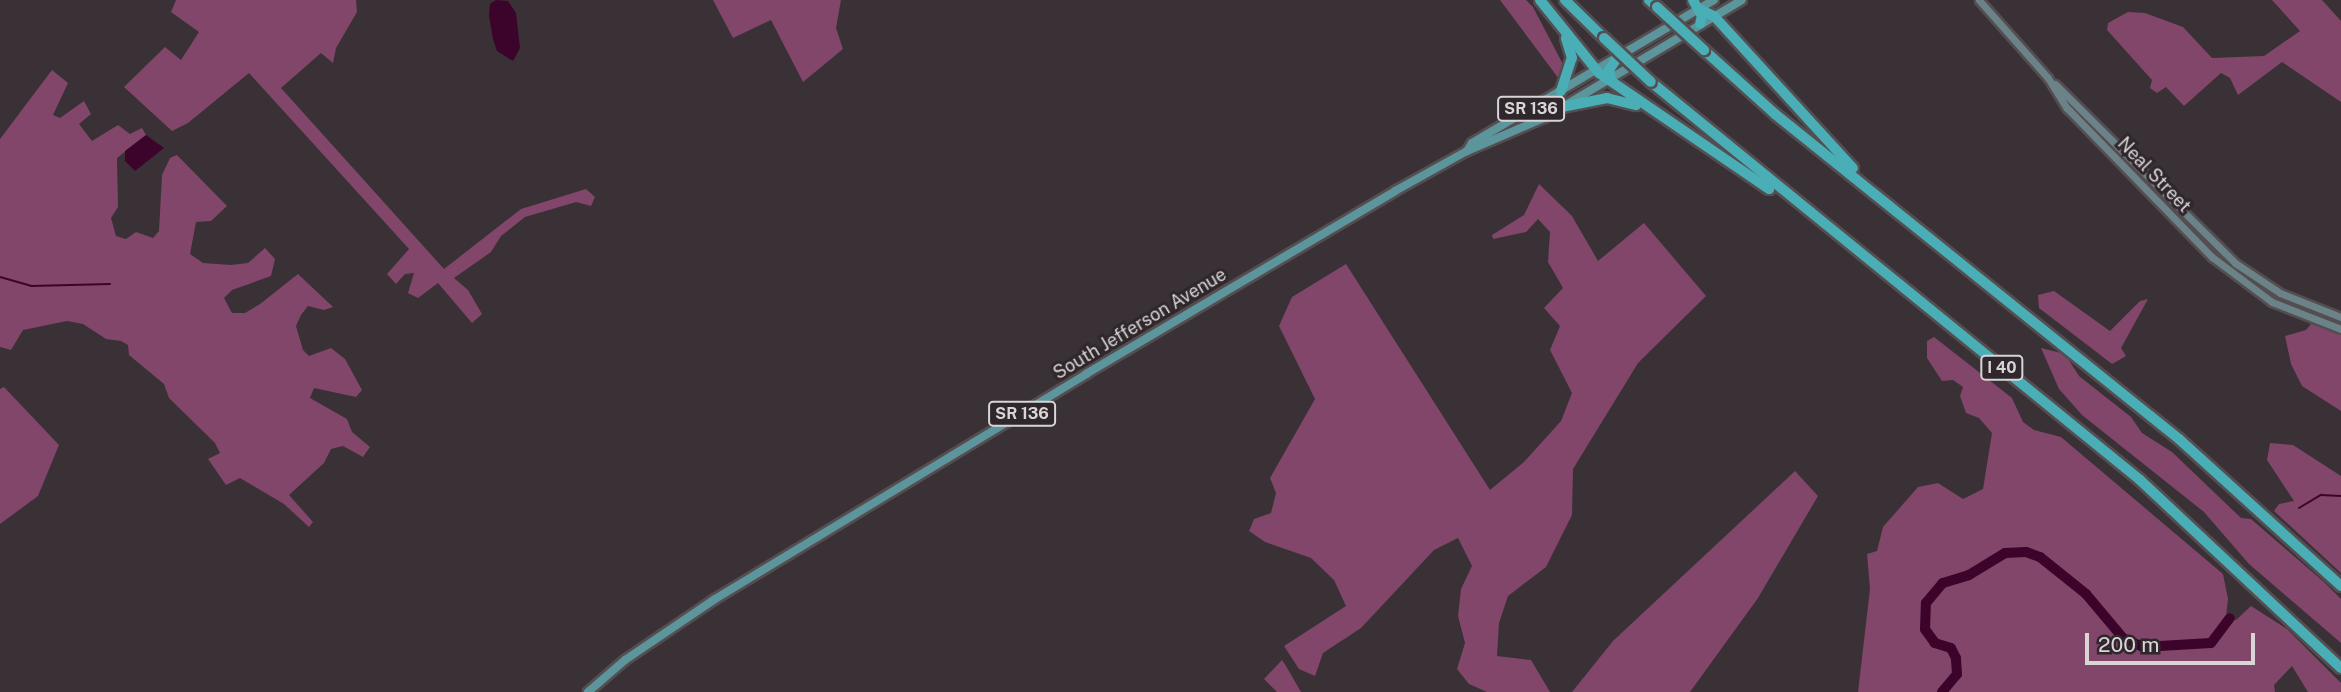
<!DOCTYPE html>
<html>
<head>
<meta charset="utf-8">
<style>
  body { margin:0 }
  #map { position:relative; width:2341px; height:692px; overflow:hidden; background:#393135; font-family:"Public Sans",sans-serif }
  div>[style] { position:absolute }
  .green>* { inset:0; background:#814669 }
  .water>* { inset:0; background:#3d042b }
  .stream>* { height:2px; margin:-1px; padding:0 1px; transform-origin:1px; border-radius:1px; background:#3d042b }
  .river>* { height:10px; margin:-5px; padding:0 5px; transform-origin:5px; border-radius:5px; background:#3d042b }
  .roads { filter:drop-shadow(2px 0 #544e51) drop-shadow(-2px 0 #544e51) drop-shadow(0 2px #544e51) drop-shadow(0 -2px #544e51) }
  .secondary>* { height:7px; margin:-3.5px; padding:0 3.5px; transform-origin:3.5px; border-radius:3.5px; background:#6b8388 }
  .primary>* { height:8px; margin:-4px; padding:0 4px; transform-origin:4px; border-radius:4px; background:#5c959c }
  .motorway>* { height:10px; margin:-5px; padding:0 5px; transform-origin:5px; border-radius:5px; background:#49aeb6 }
  .bridges { filter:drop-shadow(2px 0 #544e51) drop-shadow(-2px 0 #544e51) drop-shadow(0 2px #544e51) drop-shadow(0 -2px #544e51) }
  .motorway-bridge>* { height:10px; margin:-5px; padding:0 5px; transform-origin:5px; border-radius:5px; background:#49aeb6 }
  span { translate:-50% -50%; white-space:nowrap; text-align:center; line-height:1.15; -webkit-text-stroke:6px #2f272b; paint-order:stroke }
  .shield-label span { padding:2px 5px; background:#2f272b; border:2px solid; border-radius:5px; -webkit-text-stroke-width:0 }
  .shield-label { font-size:16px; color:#d9d5d7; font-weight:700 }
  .street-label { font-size:18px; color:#d9d5d7 }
  .scale { position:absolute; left:2085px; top:633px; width:170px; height:32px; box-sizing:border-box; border:4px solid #d9d5d7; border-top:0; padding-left:9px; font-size:21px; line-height:24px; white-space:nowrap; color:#d9d5d7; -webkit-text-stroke:5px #2f272b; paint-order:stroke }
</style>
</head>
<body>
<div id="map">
  <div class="green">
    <i style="clip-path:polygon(176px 0,356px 0,357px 12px,336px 48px,333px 63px,321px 53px,281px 88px,444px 269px,521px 209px,586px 189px,595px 197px,591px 206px,576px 202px,525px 217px,501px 236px,491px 252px,454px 278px,468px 290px,482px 314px,472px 323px,438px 283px,418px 298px,408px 293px,414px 273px,405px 274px,396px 284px,387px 274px,409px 249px,249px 73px,188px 123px,172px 131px,124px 87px,165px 47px,181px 60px,199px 32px,171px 12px)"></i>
    <i style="clip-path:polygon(713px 0,841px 0,836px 28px,843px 49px,803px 82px,771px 20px,733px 38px)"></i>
    <i style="clip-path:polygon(1500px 0,1526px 0,1533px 7px,1566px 70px,1562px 83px)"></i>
    <i style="clip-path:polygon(2272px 0,2322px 0,2341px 21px,2341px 102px,2282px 62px,2238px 95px,2230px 78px,2221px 73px,2184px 106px,2166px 87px,2157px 93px,2150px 88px,2152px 80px,2107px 30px,2108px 23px,2128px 12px,2145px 13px,2183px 27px,2212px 58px,2264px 56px,2300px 31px)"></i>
    <i style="clip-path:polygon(52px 70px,68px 83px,53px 115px,60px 118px,84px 101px,91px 114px,79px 124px,92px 141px,118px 125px,130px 134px,142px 128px,146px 135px,117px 158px,118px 207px,111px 218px,116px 236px,126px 239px,136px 232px,153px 238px,159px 231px,162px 175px,170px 158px,177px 155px,227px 206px,211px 221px,196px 222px,190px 254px,203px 263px,231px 265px,248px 263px,265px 248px,275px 259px,271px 276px,232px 290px,224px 298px,232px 313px,245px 313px,260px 304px,298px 274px,333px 307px,324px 310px,308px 306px,301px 315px,296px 326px,303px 350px,309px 356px,331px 348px,345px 359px,362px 390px,356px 397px,314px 388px,310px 398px,347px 419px,352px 432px,370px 447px,363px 457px,343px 446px,331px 449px,324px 463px,289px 495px,313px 522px,309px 527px,284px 504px,240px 478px,226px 485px,208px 459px,220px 453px,215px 443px,169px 398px,164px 384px,129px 355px,128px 345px,121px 341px,106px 339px,83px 324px,67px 321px,23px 330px,11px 350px,0 347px,0 139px)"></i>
    <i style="clip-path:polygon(1539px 184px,1572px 216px,1598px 261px,1644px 223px,1706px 296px,1638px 363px,1573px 469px,1572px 515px,1546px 567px,1508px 596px,1499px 623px,1497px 656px,1531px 660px,1550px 692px,1487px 692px,1469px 684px,1457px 669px,1465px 643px,1458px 616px,1461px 589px,1472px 566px,1458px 538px,1434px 550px,1361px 628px,1323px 653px,1315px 676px,1299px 669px,1284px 646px,1346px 606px,1334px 580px,1311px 558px,1265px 542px,1249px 531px,1254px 519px,1271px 513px,1276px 493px,1270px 478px,1315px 399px,1279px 326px,1292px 297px,1346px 264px,1490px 490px,1524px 462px,1561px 421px,1572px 393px,1550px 350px,1560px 326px,1544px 308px,1563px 288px,1548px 262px,1550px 232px,1538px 219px,1526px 232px,1493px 239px,1492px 235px,1524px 215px)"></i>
    <i style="clip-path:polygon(2054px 291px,2110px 331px,2140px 301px,2148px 299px,2121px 348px,2126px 356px,2112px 364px,2039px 308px,2038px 295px)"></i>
    <i style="clip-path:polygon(2311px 324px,2341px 334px,2341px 411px,2302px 386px,2291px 364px,2285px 336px,2306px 330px)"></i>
    <i style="clip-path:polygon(1934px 337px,2012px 398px,2023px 422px,2034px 430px,2061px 437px,2223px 574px,2228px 599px,2226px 617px,2236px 620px,2251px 606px,2287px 629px,2341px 683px,2341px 692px,2308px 692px,2292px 666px,2274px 685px,2275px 692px,1858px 692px,1870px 589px,1867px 554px,1877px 551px,1883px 527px,1918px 487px,1938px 483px,1963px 499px,1983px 489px,1992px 433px,1979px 418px,1966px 413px,1960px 396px,1963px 387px,1953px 380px,1942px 381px,1927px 358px,1927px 341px)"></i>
    <i style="clip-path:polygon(2041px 348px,2065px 354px,2079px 376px,2131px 417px,2142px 433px,2172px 452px,2241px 518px,2251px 519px,2324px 582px,2341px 599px,2341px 643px,2249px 564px,2204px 512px,2082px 415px,2059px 389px)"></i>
    <i style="clip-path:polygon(4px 387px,59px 445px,38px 496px,0 524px,0 389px)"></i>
    <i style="clip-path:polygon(2270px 443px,2293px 445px,2341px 476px,2341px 573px,2274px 511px,2279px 504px,2294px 501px,2267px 460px)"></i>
    <i style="clip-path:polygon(1795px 471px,1818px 496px,1758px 598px,1690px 692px,1572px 692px,1613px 641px)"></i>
    <i style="clip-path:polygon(1282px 660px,1286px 666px,1301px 692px,1277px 692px,1264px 679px)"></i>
  </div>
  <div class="water">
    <i style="clip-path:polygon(496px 0,508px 1px,516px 13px,520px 48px,513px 61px,497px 51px,493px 39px,489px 16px,490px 4px)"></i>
    <i style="clip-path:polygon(146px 135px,164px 148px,135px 171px,125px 161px,125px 151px)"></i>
  </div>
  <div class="stream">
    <i style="left:0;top:277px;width:32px;rotate:16deg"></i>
    <i style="left:31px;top:286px;width:79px;rotate:-1.5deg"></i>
    <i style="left:2299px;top:508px;width:26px;rotate:-31deg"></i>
    <i style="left:2321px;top:495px;width:20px;rotate:3deg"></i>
  </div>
  <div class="river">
    <i style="left:1942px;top:692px;width:23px;rotate:-50deg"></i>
    <i style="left:1957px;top:674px;width:16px;rotate:-94deg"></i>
    <i style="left:1956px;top:658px;width:11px;rotate:-117deg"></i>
    <i style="left:1951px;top:648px;width:17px;rotate:-163deg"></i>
    <i style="left:1935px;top:643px;width:17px;rotate:-126deg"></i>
    <i style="left:1925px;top:629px;width:26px;rotate:-88deg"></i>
    <i style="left:1926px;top:603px;width:26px;rotate:-50deg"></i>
    <i style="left:1943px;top:583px;width:27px;rotate:-17deg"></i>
    <i style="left:1969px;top:575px;width:42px;rotate:-31.4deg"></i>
    <i style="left:2005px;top:553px;width:21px;rotate:-3deg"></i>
    <i style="left:2026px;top:552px;width:15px;rotate:20deg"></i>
    <i style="left:2040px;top:557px;width:59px;rotate:38.8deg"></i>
    <i style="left:2086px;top:594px;width:57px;rotate:49.9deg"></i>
    <i style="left:2123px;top:638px;width:22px;rotate:24deg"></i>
    <i style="left:2143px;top:647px;width:68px;rotate:-3.4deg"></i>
    <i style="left:2211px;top:643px;width:31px;rotate:-53deg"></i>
  </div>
  <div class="roads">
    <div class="secondary">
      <i style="left:1979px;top:0;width:104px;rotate:48.5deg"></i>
      <i style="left:2048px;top:78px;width:36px;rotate:58deg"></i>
      <i style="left:2067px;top:108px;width:208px;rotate:45.8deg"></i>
      <i style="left:2212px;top:257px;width:75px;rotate:36.9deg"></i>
      <i style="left:2272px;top:302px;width:74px;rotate:21.4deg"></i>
      <i style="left:2055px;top:84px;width:254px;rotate:44.8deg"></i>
      <i style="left:2235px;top:263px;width:54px;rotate:33.7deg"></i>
      <i style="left:2280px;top:293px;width:66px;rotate:21.5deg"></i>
    </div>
    <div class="primary">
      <i style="left:1467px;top:151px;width:9px;rotate:-58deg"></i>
      <i style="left:1472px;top:143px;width:281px;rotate:-30.6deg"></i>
      <i style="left:588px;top:692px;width:49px;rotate:-40.9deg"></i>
      <i style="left:625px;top:660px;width:109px;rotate:-34.1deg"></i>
      <i style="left:715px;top:599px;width:434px;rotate:-31.2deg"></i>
      <i style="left:1086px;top:374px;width:359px;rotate:-30.6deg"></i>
      <i style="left:1395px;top:191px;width:82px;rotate:-29.1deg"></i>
      <i style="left:1467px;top:151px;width:84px;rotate:-23.2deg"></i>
      <i style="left:1544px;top:118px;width:230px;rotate:-30.8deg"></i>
    </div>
    <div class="motorway">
      <i style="left:1540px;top:0;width:94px;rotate:51.1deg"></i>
      <i style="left:1599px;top:73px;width:206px;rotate:34.3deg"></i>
      <i style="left:1565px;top:0;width:54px;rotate:44.3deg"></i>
      <i style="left:1649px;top:0;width:11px;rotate:41deg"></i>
      <i style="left:1693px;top:0;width:18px;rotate:61deg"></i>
      <i style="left:1702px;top:16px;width:8px;rotate:104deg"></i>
      <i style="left:1699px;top:9px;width:17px;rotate:25deg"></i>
      <i style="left:1714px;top:16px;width:206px;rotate:47.6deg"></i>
      <i style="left:1704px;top:50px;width:96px;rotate:42deg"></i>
      <i style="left:1775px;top:114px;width:518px;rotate:38.82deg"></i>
      <i style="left:2179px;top:439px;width:219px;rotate:42.2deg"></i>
      <i style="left:1611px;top:78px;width:8px;rotate:-104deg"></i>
      <i style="left:1609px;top:70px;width:14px;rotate:-56deg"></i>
      <i style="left:1651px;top:82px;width:630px;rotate:39.14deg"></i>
      <i style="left:2140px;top:480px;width:275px;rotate:43.1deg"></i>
      <i style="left:1561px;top:91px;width:35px;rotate:-72deg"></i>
      <i style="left:1572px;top:58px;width:21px;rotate:-107deg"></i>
      <i style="left:1562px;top:107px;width:46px;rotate:-11.3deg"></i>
      <i style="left:1607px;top:98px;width:30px;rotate:14deg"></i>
    </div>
  </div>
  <div class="bridges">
    <div class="motorway-bridge">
      <i style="left:1657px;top:7px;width:64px;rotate:42.5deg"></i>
      <i style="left:1604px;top:38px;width:64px;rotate:43.1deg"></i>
    </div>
  </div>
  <div class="shield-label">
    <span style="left:1531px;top:109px">SR 136</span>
    <span style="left:2002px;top:368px">I 40</span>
    <span style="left:1022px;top:414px">SR 136</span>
  </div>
  <div class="street-label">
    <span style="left:2154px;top:175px;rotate:46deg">Neal Street</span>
    <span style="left:1140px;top:324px;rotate:-31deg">South Jefferson Avenue</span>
  </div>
  <div class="scale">200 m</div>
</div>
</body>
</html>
